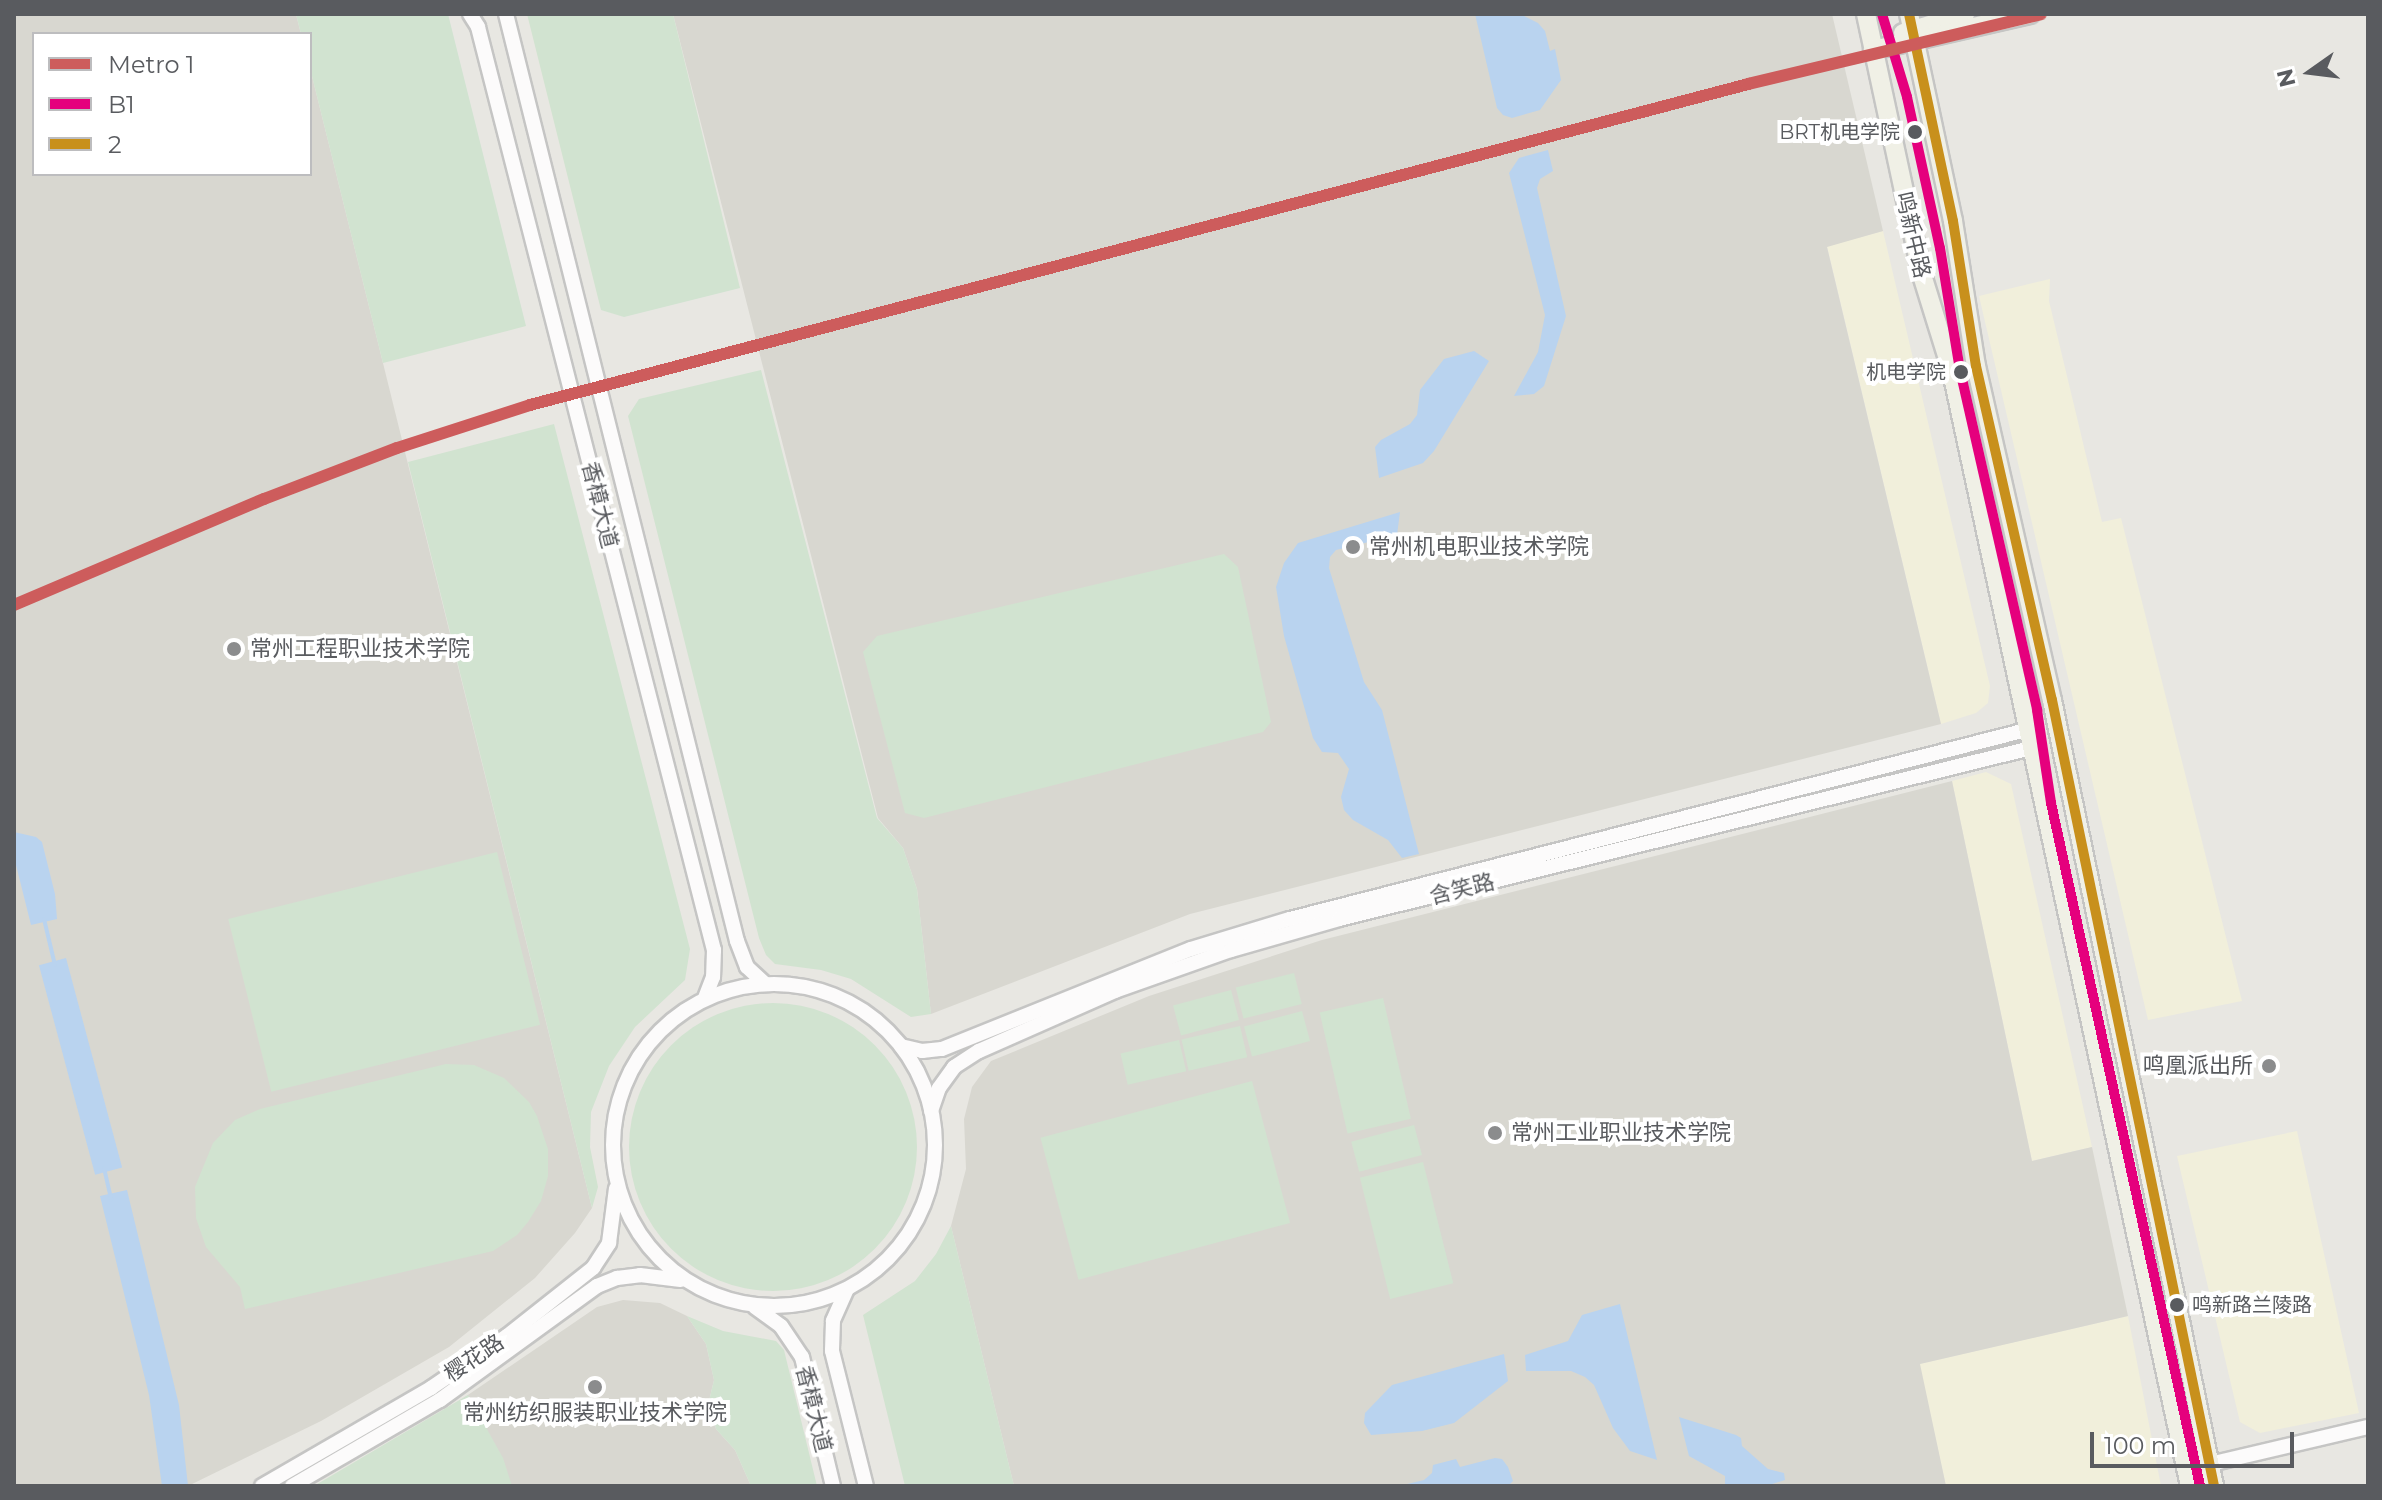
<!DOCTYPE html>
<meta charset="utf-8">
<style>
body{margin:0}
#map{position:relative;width:2382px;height:1500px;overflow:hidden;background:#e8e7e2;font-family:Montserrat,"Noto Sans SC",sans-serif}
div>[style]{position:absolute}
.commercial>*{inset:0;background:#f1efdb}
.education>*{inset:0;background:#d8d7d0}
.green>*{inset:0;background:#d1e3d0;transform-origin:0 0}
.round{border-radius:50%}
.water>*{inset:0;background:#b9d3ef;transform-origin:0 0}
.stream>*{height:4px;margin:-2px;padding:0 2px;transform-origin:2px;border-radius:2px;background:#b9d3ef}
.roads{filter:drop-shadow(2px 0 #c5c5c4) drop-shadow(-2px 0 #c5c5c4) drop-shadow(0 2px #c5c5c4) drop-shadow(0 -2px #c5c5c4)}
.minor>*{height:14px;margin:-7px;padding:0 7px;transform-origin:7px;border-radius:7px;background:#fcfbfb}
.minor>.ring{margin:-7px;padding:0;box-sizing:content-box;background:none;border:14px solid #fcfbfb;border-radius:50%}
.major>*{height:18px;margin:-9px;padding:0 9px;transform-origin:9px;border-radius:9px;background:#f0f0e6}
.bus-1>*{height:10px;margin:-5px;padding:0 5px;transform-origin:5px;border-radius:5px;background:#e5007d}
.bus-2>*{height:10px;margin:-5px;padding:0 5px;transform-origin:5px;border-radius:5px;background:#c8901c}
.metro-1>*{height:12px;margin:-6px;padding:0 6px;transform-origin:6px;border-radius:6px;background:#cd5c5c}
.dots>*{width:22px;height:22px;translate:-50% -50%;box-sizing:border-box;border:4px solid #fff;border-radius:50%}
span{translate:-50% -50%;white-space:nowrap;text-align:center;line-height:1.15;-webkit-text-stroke:8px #fff;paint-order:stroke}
.bus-label{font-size:20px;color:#595b5f}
.right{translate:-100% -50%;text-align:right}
.left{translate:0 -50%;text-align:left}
.street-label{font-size:22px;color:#595b5f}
.poi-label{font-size:22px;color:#595b5f}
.frame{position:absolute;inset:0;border:16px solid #595b5f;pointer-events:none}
.legend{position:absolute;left:32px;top:32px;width:280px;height:144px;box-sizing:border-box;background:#fff;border:2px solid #bdbdbf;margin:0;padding:10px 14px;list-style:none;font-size:24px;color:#595b5f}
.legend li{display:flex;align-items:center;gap:16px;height:40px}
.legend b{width:40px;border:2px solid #bdbdbf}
.north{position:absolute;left:2270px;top:32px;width:80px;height:80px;-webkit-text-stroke:6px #fff;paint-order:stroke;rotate:256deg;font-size:22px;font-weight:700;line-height:32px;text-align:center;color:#595b5f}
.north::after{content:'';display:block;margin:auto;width:28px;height:36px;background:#595b5f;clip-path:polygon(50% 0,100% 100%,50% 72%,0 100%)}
.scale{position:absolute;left:2090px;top:1432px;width:204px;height:36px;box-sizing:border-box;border:4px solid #595b5f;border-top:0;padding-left:10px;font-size:24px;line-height:28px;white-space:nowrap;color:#595b5f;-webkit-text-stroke:6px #fff;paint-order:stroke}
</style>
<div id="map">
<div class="commercial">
<div style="clip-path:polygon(1883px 231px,1990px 686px,1988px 703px,1976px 713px,1941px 724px,1827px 246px)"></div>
<div style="clip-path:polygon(2050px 279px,2049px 301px,2102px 522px,2121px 518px,2242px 1001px,2148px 1020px,1979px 296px)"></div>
<div style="clip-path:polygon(1986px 772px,2011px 784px,2092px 1147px,2032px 1161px,1952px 781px)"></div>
<div style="clip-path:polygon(2297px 1131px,2359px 1413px,2260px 1433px,2240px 1422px,2177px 1156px)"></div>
<div style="clip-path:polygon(2128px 1316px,2161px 1486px,1946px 1486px,1919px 1364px)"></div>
</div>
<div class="education">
<div style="clip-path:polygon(14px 14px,296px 14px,301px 34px,34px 34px,34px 174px,310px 174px,310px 68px,592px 1208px,575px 1233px,535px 1278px,449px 1347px,321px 1421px,188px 1486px,14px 1486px)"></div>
<div style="clip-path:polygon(673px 14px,1832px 14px,1883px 231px,1827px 247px,1941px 724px,1190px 914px,931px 1014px,917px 889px,903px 848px,878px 818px)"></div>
<div style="clip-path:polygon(1952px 781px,2032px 1161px,2092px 1147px,2128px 1316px,1920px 1364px,1946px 1486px,1014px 1486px,951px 1226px,966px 1169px,964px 1119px,972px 1087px,991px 1061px,1149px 996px,1322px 940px)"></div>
<div style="clip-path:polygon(623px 1300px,660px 1303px,687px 1316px,706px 1344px,714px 1380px,709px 1401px,716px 1429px,735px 1450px,751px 1486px,318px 1486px,462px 1399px,597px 1307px)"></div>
</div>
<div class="green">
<div style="clip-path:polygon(296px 14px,448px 14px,526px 326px,383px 363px,310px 68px,310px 34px,301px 34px)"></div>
<div style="clip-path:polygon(527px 14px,673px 14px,740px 288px,624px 317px,601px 310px)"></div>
<div style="clip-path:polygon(761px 370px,877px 818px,903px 848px,917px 889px,931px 1014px,911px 1017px,851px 979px,821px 970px,775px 964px,766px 955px,759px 938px,628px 416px,639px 399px)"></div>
<div style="clip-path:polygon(554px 424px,690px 949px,685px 980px,635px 1027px,609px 1066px,591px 1112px,590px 1147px,598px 1187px,592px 1208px,408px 462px)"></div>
<div style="clip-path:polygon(1224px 554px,1238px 567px,1271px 722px,1263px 732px,924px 818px,905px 813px,863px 652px,877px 636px)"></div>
<div style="left:497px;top:852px;width:178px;height:277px;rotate:76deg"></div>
<div style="left:1294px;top:973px;width:32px;height:60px;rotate:76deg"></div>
<div style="left:1231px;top:990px;width:31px;height:60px;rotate:75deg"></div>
<div style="left:1383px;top:998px;width:124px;height:65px;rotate:77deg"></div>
<div class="round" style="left:629px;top:1003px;width:288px;height:288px"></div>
<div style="left:1302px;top:1011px;width:31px;height:60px;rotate:75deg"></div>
<div style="left:1240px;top:1026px;width:32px;height:60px;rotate:77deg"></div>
<div style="left:1179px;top:1040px;width:32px;height:60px;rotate:77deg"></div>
<div style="clip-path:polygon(446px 1064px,474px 1065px,504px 1078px,529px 1102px,537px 1116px,548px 1149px,548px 1176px,541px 1201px,528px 1222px,517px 1235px,493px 1251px,245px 1309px,240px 1287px,206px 1247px,196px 1218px,195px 1187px,213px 1143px,235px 1120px,260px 1109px)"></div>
<div style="left:1252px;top:1081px;width:147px;height:219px;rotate:75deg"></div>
<div style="left:1414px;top:1125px;width:31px;height:65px;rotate:75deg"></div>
<div style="left:1423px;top:1162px;width:125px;height:65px;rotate:76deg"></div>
<div style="clip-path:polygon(951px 1226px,1014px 1486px,905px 1486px,863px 1315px,915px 1281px,936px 1254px)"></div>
<div style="clip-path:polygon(687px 1316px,723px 1331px,776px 1341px,784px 1350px,817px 1486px,751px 1486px,735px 1450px,716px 1429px,709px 1401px,714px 1380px,706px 1344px)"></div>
<div style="clip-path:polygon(468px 1395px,503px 1458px,512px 1486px,314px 1486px)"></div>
</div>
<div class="water">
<div style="clip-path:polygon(1475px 14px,1520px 14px,1538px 23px,1545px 31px,1550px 51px,1555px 49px,1561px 80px,1540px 110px,1512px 118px,1503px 115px,1497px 108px)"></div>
<div style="clip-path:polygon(1548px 150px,1553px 171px,1540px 179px,1537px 188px,1566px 316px,1544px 386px,1534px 394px,1514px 396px,1538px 352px,1545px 315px,1509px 173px,1519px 158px)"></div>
<div style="clip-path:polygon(1474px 351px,1489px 361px,1434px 451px,1423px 463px,1379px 478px,1375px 447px,1381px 440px,1410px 424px,1417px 415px,1420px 390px,1444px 359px)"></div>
<div style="clip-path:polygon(1400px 512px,1397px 535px,1336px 550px,1330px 557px,1329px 568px,1364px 682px,1382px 710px,1419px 854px,1402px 858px,1388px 840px,1353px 820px,1344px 810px,1341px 797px,1349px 769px,1338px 753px,1322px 752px,1313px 738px,1284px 636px,1276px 587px,1284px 563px,1298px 543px)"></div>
<div style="clip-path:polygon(14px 832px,36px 837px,42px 842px,55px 894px,57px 919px,31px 925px,14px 857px)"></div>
<div style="left:66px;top:958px;width:217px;height:28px;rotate:75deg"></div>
<div style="clip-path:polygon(127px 1190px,179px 1405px,188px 1486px,162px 1486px,149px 1395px,100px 1196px)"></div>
<div style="clip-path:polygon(1620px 1304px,1657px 1460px,1630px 1451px,1613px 1428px,1594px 1385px,1585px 1377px,1571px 1371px,1526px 1371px,1525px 1355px,1568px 1341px,1582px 1315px)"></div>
<div style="clip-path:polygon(1504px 1354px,1508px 1381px,1454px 1423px,1422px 1431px,1371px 1435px,1364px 1423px,1365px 1413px,1392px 1385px)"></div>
<div style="clip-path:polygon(1679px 1417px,1736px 1435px,1741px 1438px,1742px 1446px,1768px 1469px,1784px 1473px,1785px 1480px,1766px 1486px,1719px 1486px,1725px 1484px,1725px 1476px,1689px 1456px)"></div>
<div style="clip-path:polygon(1495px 1458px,1502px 1459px,1508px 1467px,1513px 1481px,1508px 1486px,1399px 1486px,1424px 1480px,1432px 1473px,1433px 1465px,1456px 1459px,1460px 1467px)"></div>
</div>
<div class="stream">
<div style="left:44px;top:919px;width:47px;rotate:76.6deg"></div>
<div style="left:104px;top:1168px;width:32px;rotate:77deg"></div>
</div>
<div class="roads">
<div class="minor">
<div style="left:470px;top:14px;width:15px;rotate:58deg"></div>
<div style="left:478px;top:27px;width:953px;rotate:75.66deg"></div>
<div style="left:714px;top:950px;width:27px;rotate:92deg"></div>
<div style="left:713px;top:977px;width:22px;rotate:111deg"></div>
<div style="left:506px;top:14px;width:955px;rotate:76.01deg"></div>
<div style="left:737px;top:941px;width:28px;rotate:69deg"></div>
<div style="left:747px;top:967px;width:23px;rotate:43deg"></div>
<div class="ring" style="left:613px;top:984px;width:308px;height:308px"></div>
<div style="left:901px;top:1046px;width:22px;rotate:13deg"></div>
<div style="left:922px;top:1051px;width:20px;rotate:-6deg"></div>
<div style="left:942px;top:1049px;width:268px;rotate:-21.9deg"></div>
<div style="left:1191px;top:949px;width:103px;rotate:-16.9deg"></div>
<div style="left:1290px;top:919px;width:764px;rotate:-14.4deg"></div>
<div style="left:931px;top:1111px;width:24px;rotate:-71deg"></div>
<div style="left:939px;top:1088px;width:26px;rotate:-54deg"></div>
<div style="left:954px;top:1067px;width:30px;rotate:-33deg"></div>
<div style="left:979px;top:1051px;width:149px;rotate:-23.8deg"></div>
<div style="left:1115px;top:991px;width:123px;rotate:-19.5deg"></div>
<div style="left:1231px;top:950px;width:112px;rotate:-16deg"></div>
<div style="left:1339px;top:919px;width:717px;rotate:-13.88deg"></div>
<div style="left:847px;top:1289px;width:35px;rotate:114deg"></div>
<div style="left:833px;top:1321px;width:30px;rotate:92deg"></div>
<div style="left:832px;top:1351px;width:139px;rotate:75.9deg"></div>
<div style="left:755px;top:1307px;width:32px;rotate:36deg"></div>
<div style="left:781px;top:1326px;width:37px;rotate:56deg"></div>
<div style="left:802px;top:1357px;width:133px;rotate:76.5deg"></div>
<div style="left:2210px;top:1464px;width:162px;rotate:-13.2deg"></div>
<div style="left:262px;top:1486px;width:195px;rotate:-30.1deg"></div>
<div style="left:431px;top:1388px;width:92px;rotate:-34.4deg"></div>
<div style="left:507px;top:1336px;width:110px;rotate:-38.3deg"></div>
<div style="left:593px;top:1268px;width:30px;rotate:-57deg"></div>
<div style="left:609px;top:1243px;width:55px;rotate:-82.7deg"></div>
<div style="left:292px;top:1486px;width:171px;rotate:-30.2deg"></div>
<div style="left:440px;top:1400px;width:194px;rotate:-36deg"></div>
<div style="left:597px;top:1286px;width:22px;rotate:-22deg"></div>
<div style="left:617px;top:1278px;width:23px;rotate:-7deg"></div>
<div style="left:640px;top:1275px;width:41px;rotate:7deg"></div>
</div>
<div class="major">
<div style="left:1866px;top:14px;width:267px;rotate:77.9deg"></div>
<div style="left:1922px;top:275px;width:102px;rotate:72.8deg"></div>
<div style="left:1952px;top:372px;width:1139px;rotate:77.94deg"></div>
<div style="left:1909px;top:14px;width:212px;rotate:78deg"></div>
<div style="left:1953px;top:221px;width:147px;rotate:81deg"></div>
<div style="left:1976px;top:366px;width:343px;rotate:77.2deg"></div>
<div style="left:2052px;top:700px;width:803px;rotate:78.35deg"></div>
<div style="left:1903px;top:33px;width:65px;rotate:-17deg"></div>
<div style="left:1873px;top:50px;width:161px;rotate:-12.9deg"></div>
</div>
</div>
<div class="bus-1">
<div style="left:1882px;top:14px;width:87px;rotate:73.2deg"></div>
<div style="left:1907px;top:97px;width:155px;rotate:77.7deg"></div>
<div style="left:1940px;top:248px;width:124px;rotate:80.7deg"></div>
<div style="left:1960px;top:370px;width:349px;rotate:77.2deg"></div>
<div style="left:2037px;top:710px;width:94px;rotate:81.4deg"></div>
<div style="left:2051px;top:803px;width:699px;rotate:77.69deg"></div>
</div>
<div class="bus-2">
<div style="left:1909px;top:14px;width:212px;rotate:78deg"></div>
<div style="left:1953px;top:221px;width:147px;rotate:81deg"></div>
<div style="left:1976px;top:366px;width:343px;rotate:77.2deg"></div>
<div style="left:2052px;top:700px;width:803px;rotate:78.35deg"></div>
</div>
<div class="metro-1">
<div style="left:14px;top:605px;width:272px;rotate:-23deg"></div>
<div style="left:264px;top:499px;width:142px;rotate:-21deg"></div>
<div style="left:397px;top:448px;width:140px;rotate:-17.9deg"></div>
<div style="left:530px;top:405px;width:1260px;rotate:-14.76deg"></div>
<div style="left:1748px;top:84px;width:301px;rotate:-13.4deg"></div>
</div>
<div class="dots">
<div style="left:1915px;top:132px;background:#595b5f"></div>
<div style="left:1961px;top:372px;background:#595b5f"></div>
<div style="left:1353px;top:547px;background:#8b8c8d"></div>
<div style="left:234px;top:649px;background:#8b8c8d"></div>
<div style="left:2269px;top:1066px;background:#8b8c8d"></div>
<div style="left:1495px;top:1133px;background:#8b8c8d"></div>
<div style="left:2177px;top:1305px;background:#595b5f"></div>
<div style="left:595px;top:1387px;background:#8b8c8d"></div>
</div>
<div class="bus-label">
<span class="right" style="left:1900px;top:132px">BRT机电学院</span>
<span class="right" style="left:1946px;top:372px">机电学院</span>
<span class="left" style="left:2192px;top:1305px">鸣新路兰陵路</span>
</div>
<div class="street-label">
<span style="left:1913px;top:235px;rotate:77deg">鸣新中路</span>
<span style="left:600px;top:505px;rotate:76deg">香樟大道</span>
<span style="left:1462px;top:889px;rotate:-14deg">含笑路</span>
<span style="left:474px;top:1358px;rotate:-34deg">樱花路</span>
<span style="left:814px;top:1409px;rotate:76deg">香樟大道</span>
</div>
<div class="poi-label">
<span class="left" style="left:1369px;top:547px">常州机电职业技术学院</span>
<span class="left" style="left:250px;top:649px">常州工程职业技术学院</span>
<span class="right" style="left:2253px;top:1066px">鸣凰派出所</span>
<span class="left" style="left:1511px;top:1133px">常州工业职业技术学院</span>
<span style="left:595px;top:1413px">常州纺织服装职业技术学院</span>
</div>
<div class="frame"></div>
<ul class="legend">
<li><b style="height:10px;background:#cd5c5c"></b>Metro 1</li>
<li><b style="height:10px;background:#e5007d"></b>B1</li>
<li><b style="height:10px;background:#c8901c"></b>2</li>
</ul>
<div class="north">N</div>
<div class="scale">100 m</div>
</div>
